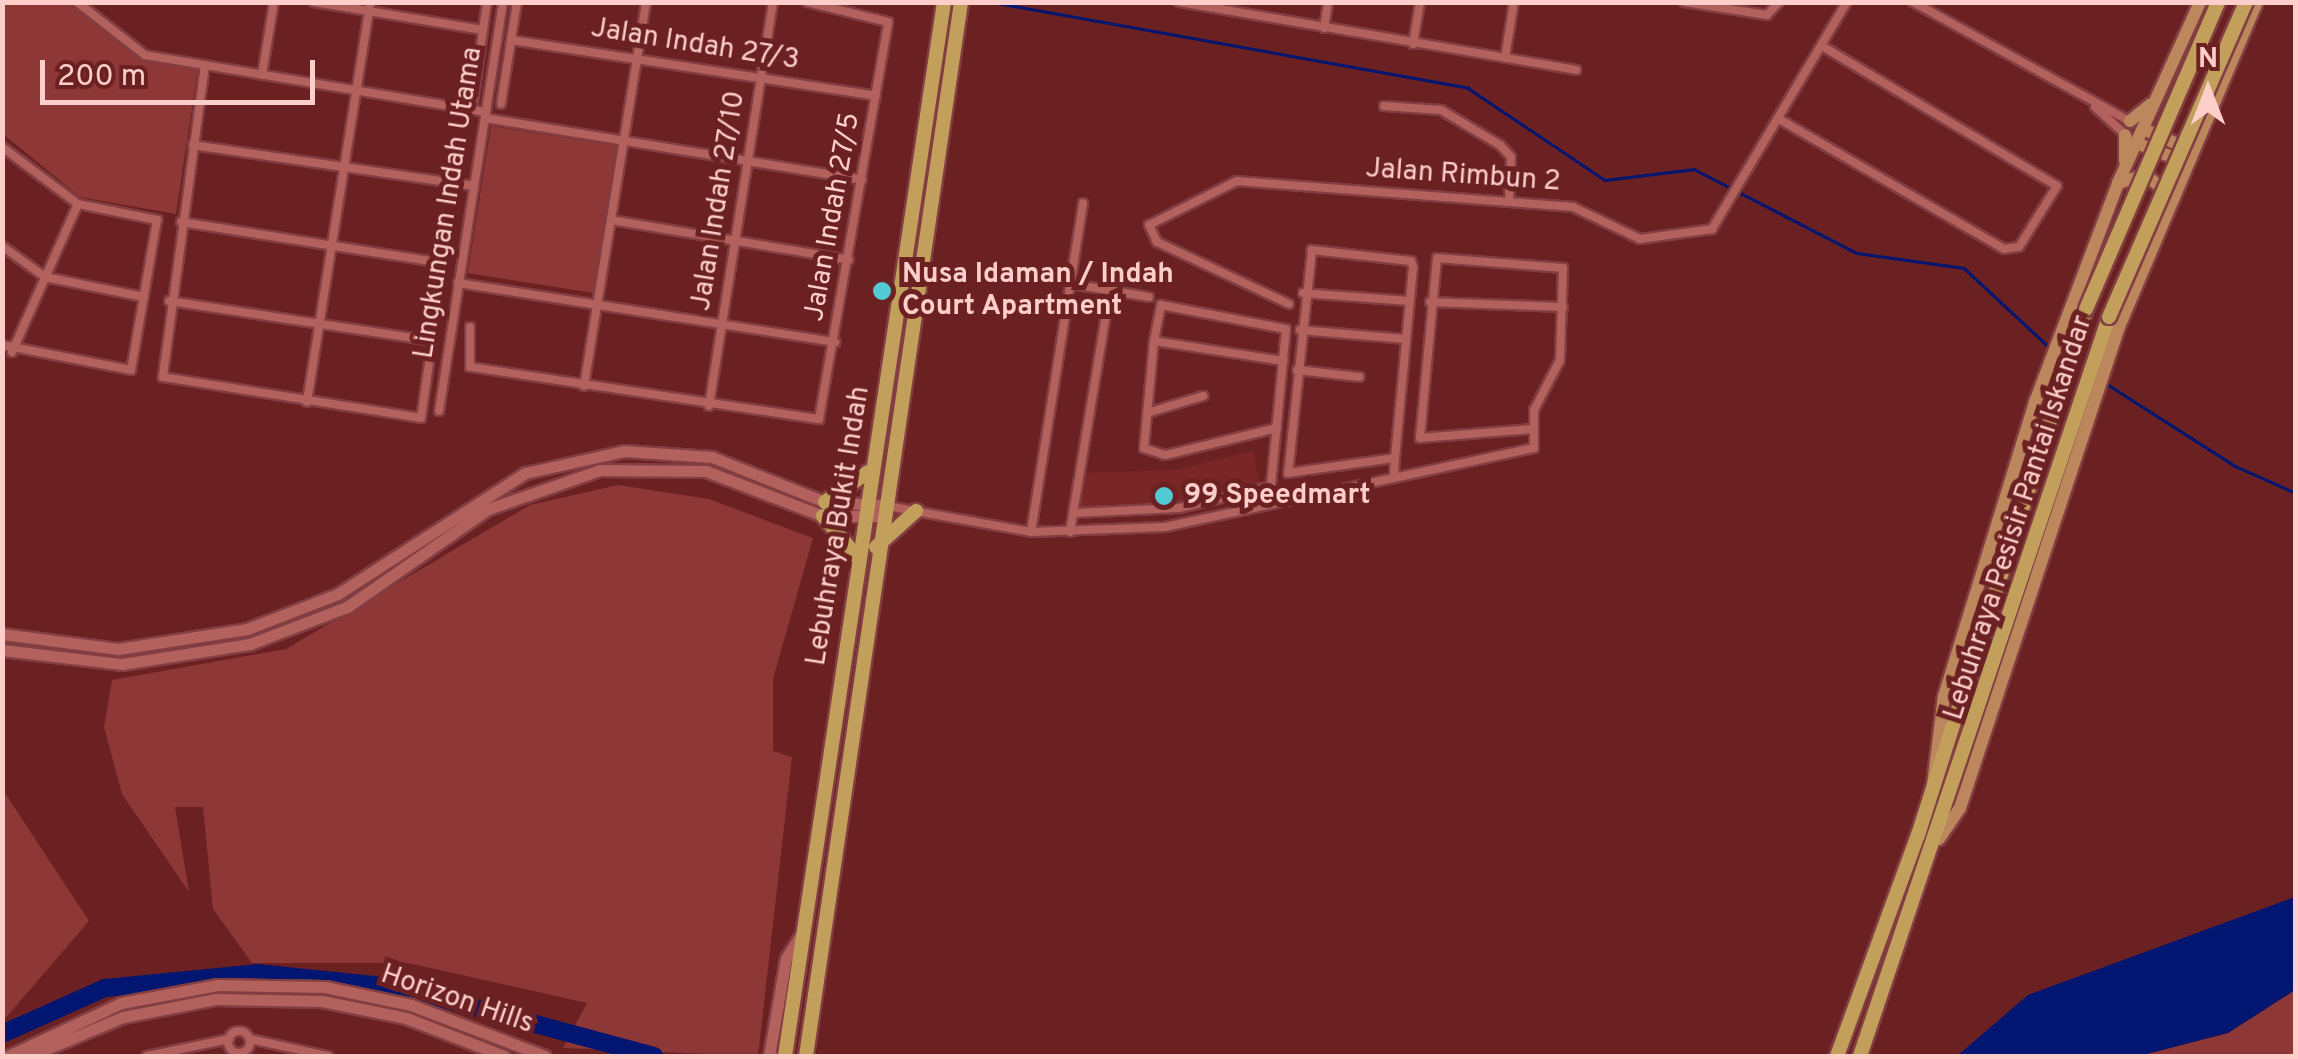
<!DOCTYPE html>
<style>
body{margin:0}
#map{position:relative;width:2298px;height:1059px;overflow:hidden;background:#6b2121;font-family:Overpass,sans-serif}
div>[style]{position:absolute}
.built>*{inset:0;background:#7a2627}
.green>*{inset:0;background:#8d3736;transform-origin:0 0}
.water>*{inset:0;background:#001671}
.stream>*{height:2.5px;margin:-1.25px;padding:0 1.25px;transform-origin:1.25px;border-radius:1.25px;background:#001671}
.river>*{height:18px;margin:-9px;padding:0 9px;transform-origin:9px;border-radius:9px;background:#001671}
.roads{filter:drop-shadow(2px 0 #823e42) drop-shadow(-2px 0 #823e42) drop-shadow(0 2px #823e42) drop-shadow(0 -2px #823e42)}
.street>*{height:8px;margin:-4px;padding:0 4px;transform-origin:4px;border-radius:4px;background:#b3615d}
.street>.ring{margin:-4px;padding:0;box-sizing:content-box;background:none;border:8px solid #b3615d;border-radius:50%}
.secondary>*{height:11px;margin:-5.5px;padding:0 5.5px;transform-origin:5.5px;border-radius:5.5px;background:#b3615d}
.primary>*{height:12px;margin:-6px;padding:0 6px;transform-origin:6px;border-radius:6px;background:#bc875c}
.highway>*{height:14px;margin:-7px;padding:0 7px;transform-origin:7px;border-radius:7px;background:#c2a05c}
.bridges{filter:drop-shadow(2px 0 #823e42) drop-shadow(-2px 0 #823e42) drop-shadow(0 2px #823e42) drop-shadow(0 -2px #823e42)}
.highway-bridge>*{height:14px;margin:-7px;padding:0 7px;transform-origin:7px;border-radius:7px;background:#c2a05c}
.dots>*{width:28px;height:28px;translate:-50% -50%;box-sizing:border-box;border:5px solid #6b2121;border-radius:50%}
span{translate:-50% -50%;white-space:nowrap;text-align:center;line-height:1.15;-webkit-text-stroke:10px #6b2121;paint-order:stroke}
.street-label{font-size:28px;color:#fdceca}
.poi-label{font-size:28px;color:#fdceca;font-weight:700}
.left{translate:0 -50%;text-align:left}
.frame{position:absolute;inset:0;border:5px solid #fdceca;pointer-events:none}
.north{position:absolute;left:2158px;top:40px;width:100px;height:100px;-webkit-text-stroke:8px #6b2121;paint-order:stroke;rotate:0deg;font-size:28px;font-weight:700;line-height:40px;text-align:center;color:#fdceca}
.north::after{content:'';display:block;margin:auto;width:35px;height:45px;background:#fdceca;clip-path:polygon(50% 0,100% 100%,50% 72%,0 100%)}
.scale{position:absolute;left:40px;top:60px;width:275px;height:45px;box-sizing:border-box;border:5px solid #fdceca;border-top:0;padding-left:12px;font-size:30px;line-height:35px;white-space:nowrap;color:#fdceca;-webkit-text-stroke:8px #6b2121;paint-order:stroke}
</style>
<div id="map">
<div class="built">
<div style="clip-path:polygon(1253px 451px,1260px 485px,1179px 505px,1077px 509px,1083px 473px,1176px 470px)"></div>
</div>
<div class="green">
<div style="clip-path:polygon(2px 3px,68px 3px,144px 60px,198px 68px,176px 214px,80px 197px,3px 134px)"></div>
<div style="left:491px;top:126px;width:127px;height:149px;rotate:9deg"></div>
<div style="clip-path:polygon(618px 485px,709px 499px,813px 538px,773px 679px,773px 751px,792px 757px,758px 1056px,563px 1048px,587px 1003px,408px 963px,252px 963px,213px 909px,203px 807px,175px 807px,189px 892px,122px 794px,104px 727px,112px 680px,286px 649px,530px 505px)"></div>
<div style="clip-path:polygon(3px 790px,89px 921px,3px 1021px)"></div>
<div style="clip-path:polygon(2295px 990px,2295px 1056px,2139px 1056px,2228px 1033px)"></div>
</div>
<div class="water">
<div style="clip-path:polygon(2295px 897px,2295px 990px,2228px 1033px,2139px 1056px,1957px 1056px,2028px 995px)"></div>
</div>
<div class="stream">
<div style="left:992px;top:2px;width:484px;rotate:10.2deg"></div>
<div style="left:1468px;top:88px;width:165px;rotate:33.9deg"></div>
<div style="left:1605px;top:180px;width:90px;rotate:-7deg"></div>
<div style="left:1694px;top:169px;width:183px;rotate:27.3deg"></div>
<div style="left:1857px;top:253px;width:108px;rotate:8deg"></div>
<div style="left:1964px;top:268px;width:117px;rotate:42.9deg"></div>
<div style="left:2107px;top:384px;width:152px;rotate:32.6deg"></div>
<div style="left:2235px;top:466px;width:67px;rotate:23.9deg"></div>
</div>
<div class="river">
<div style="left:2px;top:1034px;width:113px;rotate:-24.1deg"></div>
<div style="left:105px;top:988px;width:153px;rotate:-5.6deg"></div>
<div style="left:257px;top:973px;width:146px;rotate:5.9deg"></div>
<div style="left:402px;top:988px;width:261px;rotate:15.1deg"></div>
</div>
<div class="roads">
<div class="street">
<div style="left:77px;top:2px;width:86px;rotate:37.9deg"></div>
<div style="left:145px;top:55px;width:346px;rotate:9.5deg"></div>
<div style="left:314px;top:2px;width:171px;rotate:9.4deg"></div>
<div style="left:1179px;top:2px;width:403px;rotate:9.7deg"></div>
<div style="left:1684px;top:2px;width:84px;rotate:8.9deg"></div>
<div style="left:1767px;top:15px;width:18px;rotate:-47deg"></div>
<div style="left:1913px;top:2px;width:249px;rotate:28.8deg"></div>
<div style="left:1324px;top:28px;width:26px;rotate:-81deg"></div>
<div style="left:511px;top:40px;width:38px;rotate:-81deg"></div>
<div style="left:1413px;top:44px;width:43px;rotate:-80.5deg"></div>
<div style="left:1505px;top:58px;width:57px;rotate:-80.9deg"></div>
<div style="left:205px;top:65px;width:315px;rotate:97.7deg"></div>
<div style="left:163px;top:377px;width:261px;rotate:9deg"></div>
<div style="left:421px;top:418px;width:188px;rotate:-81.7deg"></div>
<div style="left:262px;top:75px;width:74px;rotate:-80.7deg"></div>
<div style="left:501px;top:104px;width:65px;rotate:-81.1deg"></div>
<div style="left:511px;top:40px;width:369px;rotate:8.7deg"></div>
<div style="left:1384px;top:106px;width:57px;rotate:4deg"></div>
<div style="left:1441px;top:110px;width:69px;rotate:30.7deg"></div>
<div style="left:1500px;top:145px;width:16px;rotate:47deg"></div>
<div style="left:1511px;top:157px;width:45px;rotate:92.5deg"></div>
<div style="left:2095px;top:107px;width:45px;rotate:42.3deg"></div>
<div style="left:472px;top:109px;width:108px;rotate:-82deg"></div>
<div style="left:485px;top:118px;width:382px;rotate:9.3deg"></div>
<div style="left:1779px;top:119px;width:260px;rotate:30deg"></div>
<div style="left:2004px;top:249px;width:15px;rotate:-8deg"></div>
<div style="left:2019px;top:247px;width:72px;rotate:-58.1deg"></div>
<div style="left:2057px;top:186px;width:274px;rotate:-149.2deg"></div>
<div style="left:193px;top:145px;width:284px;rotate:8.3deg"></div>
<div style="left:2px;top:147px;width:95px;rotate:36.9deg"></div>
<div style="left:78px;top:204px;width:81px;rotate:11.4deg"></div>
<div style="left:157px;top:220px;width:152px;rotate:99.8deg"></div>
<div style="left:131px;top:370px;width:131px;rotate:-169deg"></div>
<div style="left:611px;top:220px;width:241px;rotate:9.5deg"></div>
<div style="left:181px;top:222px;width:265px;rotate:8.9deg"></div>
<div style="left:2px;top:246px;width:53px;rotate:35.8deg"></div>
<div style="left:45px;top:277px;width:101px;rotate:11.4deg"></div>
<div style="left:458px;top:283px;width:382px;rotate:8.9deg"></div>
<div style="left:1072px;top:284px;width:78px;rotate:9.6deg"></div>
<div style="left:1303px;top:293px;width:106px;rotate:4.3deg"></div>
<div style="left:169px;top:301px;width:267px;rotate:8.6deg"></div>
<div style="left:1430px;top:302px;width:133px;rotate:2.2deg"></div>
<div style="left:1289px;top:304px;width:146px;rotate:-154.8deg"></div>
<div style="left:1157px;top:242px;width:19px;rotate:-115deg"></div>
<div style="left:1149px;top:225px;width:98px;rotate:-26.6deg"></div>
<div style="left:1237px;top:181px;width:337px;rotate:4.4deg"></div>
<div style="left:1573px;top:207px;width:74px;rotate:25.5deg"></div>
<div style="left:1640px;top:239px;width:73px;rotate:-7.9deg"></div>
<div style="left:1712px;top:229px;width:264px;rotate:-59.3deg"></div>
<div style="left:470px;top:327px;width:40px;rotate:90deg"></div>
<div style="left:470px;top:367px;width:353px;rotate:8.5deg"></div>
<div style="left:819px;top:419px;width:403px;rotate:-80.1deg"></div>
<div style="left:888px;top:22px;width:83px;rotate:-166.1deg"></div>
<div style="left:1300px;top:330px;width:106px;rotate:4.9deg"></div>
<div style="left:1154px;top:341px;width:37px;rotate:-79deg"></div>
<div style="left:1161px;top:305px;width:127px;rotate:10.9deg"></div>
<div style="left:1286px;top:329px;width:176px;rotate:95.5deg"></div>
<div style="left:12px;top:352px;width:162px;rotate:-66deg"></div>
<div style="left:1297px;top:370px;width:63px;rotate:6.3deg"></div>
<div style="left:584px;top:386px;width:389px;rotate:-80.8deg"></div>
<div style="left:307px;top:402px;width:405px;rotate:-81deg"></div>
<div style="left:709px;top:406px;width:409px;rotate:-81deg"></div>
<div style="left:439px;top:411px;width:414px;rotate:-81.1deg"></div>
<div style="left:1147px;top:413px;width:59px;rotate:-16.9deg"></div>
<div style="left:1277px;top:428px;width:115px;rotate:166.4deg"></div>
<div style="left:1165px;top:455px;width:22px;rotate:-162deg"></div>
<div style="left:1144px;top:448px;width:107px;rotate:-84.7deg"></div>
<div style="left:1154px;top:341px;width:131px;rotate:8.8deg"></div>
<div style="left:1394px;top:475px;width:17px;rotate:-87deg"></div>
<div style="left:1395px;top:458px;width:192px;rotate:-84.6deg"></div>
<div style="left:1413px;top:267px;width:6px;rotate:-108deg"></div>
<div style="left:1411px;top:261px;width:100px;rotate:-173.7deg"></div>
<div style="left:1312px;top:250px;width:224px;rotate:96.1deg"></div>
<div style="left:1288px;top:473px;width:108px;rotate:-8deg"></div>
<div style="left:887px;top:506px;width:146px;rotate:10.2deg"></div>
<div style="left:1031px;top:532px;width:134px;rotate:-2.1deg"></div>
<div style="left:1165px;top:527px;width:377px;rotate:-12.1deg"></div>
<div style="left:1534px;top:448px;width:38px;rotate:-90deg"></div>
<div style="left:1534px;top:410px;width:56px;rotate:-62.5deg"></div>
<div style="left:1560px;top:360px;width:92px;rotate:-88.1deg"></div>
<div style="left:1563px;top:268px;width:126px;rotate:-175.5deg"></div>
<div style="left:1437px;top:258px;width:181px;rotate:95.4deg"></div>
<div style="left:1420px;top:438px;width:112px;rotate:-4.6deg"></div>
<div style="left:1073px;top:513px;width:106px;rotate:-2.7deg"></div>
<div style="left:1179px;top:508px;width:95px;rotate:-13.4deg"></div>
<div style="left:1031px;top:532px;width:333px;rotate:-81deg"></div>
<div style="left:1070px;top:532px;width:245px;rotate:-80.6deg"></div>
<div class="ring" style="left:228px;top:1031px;width:14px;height:14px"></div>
<div style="left:250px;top:1039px;width:80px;rotate:12.3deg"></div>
<div style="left:147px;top:1056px;width:84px;rotate:-11.7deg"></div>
</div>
<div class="secondary">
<div style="left:2px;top:634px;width:117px;rotate:7.4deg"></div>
<div style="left:118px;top:649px;width:131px;rotate:-8.8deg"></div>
<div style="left:247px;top:629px;width:97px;rotate:-21deg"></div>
<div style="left:338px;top:594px;width:223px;rotate:-32.9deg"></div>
<div style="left:525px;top:473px;width:101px;rotate:-12.5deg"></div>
<div style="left:624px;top:451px;width:88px;rotate:3.9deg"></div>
<div style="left:712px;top:457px;width:122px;rotate:21.7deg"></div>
<div style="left:825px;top:502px;width:57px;rotate:3deg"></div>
<div style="left:2px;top:650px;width:121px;rotate:6.7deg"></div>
<div style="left:122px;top:664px;width:130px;rotate:-8.9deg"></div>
<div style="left:250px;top:644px;width:104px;rotate:-20.9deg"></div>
<div style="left:347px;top:607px;width:172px;rotate:-34.8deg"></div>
<div style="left:488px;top:509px;width:119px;rotate:-19.2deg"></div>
<div style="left:600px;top:470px;width:106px;rotate:0.5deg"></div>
<div style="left:706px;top:471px;width:125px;rotate:21deg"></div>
<div style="left:823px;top:516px;width:58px"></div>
<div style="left:8px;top:1056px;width:125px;rotate:-25.1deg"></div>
<div style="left:121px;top:1003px;width:98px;rotate:-10.6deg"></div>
<div style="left:217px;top:985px;width:108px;rotate:1.1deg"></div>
<div style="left:325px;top:987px;width:88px;rotate:11.8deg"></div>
<div style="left:411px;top:1005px;width:143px;rotate:20.8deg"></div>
<div style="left:30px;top:1056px;width:101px;rotate:-22.8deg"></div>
<div style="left:123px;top:1017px;width:95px;rotate:-11deg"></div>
<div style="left:216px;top:999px;width:106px;rotate:1.1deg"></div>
<div style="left:322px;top:1001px;width:86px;rotate:11.4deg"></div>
<div style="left:406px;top:1018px;width:105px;rotate:21.2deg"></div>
<div style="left:769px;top:1056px;width:99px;rotate:-80.2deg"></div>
<div style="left:786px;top:958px;width:31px;rotate:-57deg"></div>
</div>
<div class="primary">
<div style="left:2130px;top:121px;width:26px;rotate:-39deg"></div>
<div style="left:2143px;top:129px;width:52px;rotate:23.6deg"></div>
<div style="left:2136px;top:143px;width:53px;rotate:21.2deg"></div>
<div style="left:2125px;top:161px;width:26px;rotate:-90deg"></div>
<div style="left:2118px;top:183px;width:29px;rotate:-16deg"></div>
<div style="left:2146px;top:175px;width:30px;rotate:40deg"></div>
<div style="left:1933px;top:784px;width:89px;rotate:-82.9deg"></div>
<div style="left:1944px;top:696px;width:308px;rotate:-72.8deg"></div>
<div style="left:2035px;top:402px;width:234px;rotate:-69.2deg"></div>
<div style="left:2118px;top:183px;width:199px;rotate:-65.6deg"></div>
<div style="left:1939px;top:839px;width:37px;rotate:-56deg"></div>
<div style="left:1960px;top:808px;width:507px;rotate:-71.71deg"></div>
<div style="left:2119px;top:327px;width:353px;rotate:-67deg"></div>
</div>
<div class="highway">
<div style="left:825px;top:502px;width:52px;rotate:-34.9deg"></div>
<div style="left:823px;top:516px;width:53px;rotate:50.3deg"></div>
<div style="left:876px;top:547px;width:54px;rotate:-42deg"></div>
<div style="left:785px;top:1056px;width:1066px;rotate:-81.42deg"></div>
<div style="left:806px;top:1056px;width:1065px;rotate:-81.63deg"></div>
<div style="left:1837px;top:1056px;width:235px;rotate:-69.9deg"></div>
<div style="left:1918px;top:835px;width:552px;rotate:-72.29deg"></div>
<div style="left:1860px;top:1056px;width:780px;rotate:-71.38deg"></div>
</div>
</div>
<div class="bridges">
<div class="highway-bridge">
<div style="left:2086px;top:309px;width:334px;rotate:-66.7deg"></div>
<div style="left:2109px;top:317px;width:344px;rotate:-66.5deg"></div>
</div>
</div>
<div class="dots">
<div style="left:882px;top:291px;background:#52cbd7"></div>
<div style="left:1164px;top:496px;background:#52cbd7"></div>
</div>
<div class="street-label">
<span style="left:695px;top:45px;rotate:9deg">Jalan Indah 27/3</span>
<span style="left:1463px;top:176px;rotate:4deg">Jalan Rimbun 2</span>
<span style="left:719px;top:201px;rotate:-81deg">Jalan Indah 27/10</span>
<span style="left:449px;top:203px;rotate:-81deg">Lingkungan Indah Utama</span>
<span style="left:833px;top:217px;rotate:-80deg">Jalan Indah 27/5</span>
<span style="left:2019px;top:518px;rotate:-72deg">Lebuhraya Pesisir Pantai Iskandar</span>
<span style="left:839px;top:526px;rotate:-81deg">Lebuhraya Bukit Indah</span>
<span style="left:457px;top:1000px;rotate:19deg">Horizon Hills</span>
</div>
<div class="poi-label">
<span class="left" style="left:902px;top:291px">Nusa Idaman / Indah<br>Court Apartment</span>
<span class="left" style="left:1184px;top:496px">99 Speedmart</span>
</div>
<div class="frame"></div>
<div class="north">N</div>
<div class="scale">200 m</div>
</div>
